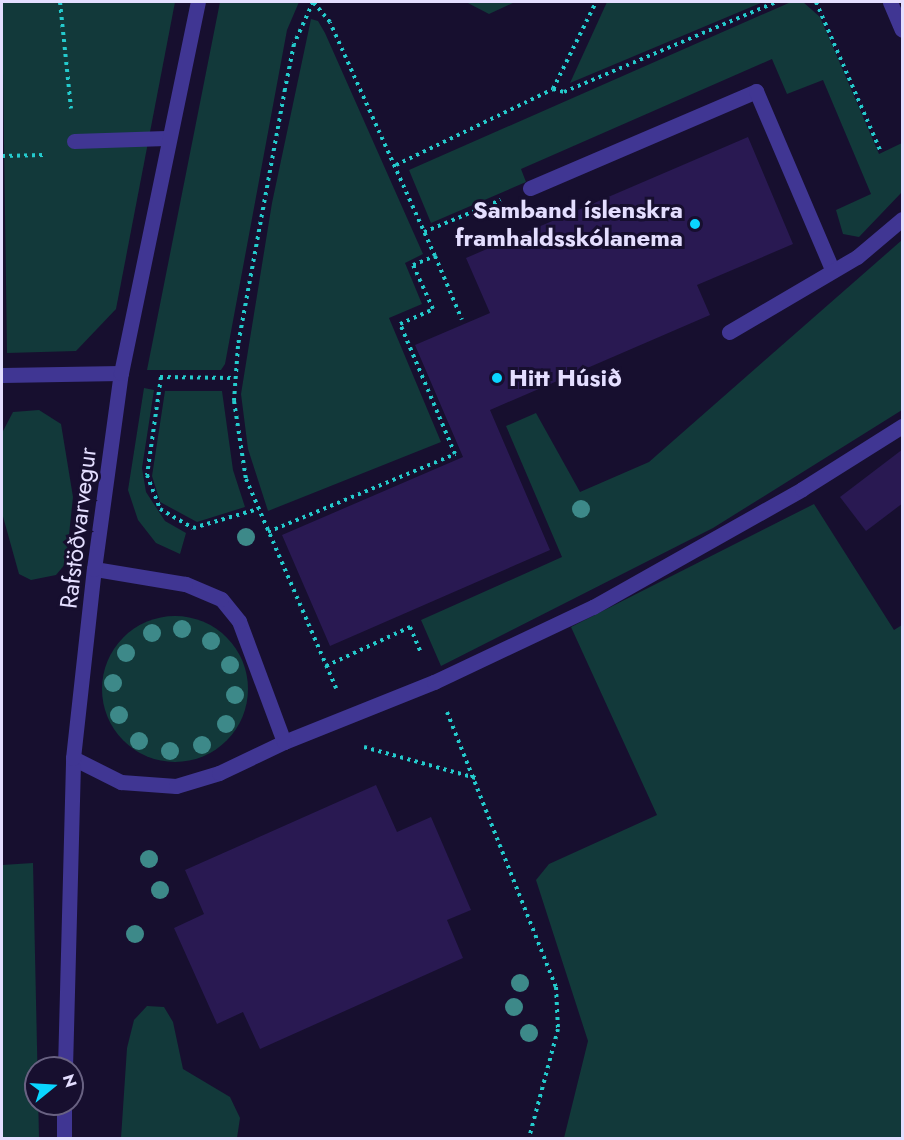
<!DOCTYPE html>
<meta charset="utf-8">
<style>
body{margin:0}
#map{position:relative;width:904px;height:1140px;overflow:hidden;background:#170f2f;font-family:Jost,sans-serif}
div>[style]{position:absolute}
.green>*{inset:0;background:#12393a}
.round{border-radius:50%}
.building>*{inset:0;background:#291952}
.path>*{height:4px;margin-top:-2px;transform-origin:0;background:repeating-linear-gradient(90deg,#24cacc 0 3px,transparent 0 7.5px)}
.minor>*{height:15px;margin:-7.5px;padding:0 7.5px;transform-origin:7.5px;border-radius:7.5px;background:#403693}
.trees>*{width:18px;height:18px;margin:-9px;border-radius:50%;background:#3d8989}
.dots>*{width:16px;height:16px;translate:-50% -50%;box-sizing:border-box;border:3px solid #170f2f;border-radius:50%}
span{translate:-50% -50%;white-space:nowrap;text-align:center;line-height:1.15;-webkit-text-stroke:6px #170f2f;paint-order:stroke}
.poi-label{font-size:24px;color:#e4deff;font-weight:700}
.right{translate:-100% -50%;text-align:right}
.left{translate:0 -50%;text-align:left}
.street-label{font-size:24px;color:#e4deff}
.frame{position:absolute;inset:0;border:3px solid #e4deff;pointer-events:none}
.north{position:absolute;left:24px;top:1056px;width:60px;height:60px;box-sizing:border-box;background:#170f2f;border:2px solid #696282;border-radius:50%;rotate:72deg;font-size:16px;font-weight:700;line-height:24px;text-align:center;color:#e4deff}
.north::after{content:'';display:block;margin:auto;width:21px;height:27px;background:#0ad5ff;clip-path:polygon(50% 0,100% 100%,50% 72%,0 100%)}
</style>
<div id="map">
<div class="green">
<div style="clip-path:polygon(2px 2px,175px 2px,116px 309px,76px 351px,7px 353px)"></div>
<div style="clip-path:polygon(220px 2px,299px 2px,287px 30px,225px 364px,221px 370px,147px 370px)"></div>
<div style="clip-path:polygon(466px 2px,515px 2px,489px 14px)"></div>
<div style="clip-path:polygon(607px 2px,763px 2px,570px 83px)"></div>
<div style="clip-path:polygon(791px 2px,803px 2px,820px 17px,879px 154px,902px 143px,902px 192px,859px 237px,843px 234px,836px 210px,871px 194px,823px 80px,787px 94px,772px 59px,521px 169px,526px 182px,431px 223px,409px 170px)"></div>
<div style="clip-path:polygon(311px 19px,318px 21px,325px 33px,423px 254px,405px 263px,422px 304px,389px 318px,441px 442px,268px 511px,248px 449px,241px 394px,272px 203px)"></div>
<div style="clip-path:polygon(902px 240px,902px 410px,713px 528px,441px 666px,421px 620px,562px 557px,506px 426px,536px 413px,580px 492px,649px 462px)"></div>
<div style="clip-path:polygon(144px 388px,154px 390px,142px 468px,146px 492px,165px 521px,186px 533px,180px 554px,156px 543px,138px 520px,128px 490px)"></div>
<div style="clip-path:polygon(165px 391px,222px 391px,233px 470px,245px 507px,197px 522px,160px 502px,152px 476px)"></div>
<div style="clip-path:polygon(39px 410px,61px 424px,73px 497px,66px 563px,56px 575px,31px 580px,19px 574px,2px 513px,2px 433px,13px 412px)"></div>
<div style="clip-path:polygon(814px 504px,894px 630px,902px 625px,902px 1138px,564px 1138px,588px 1041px,536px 880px,549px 864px,657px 815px,571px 627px)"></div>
<div class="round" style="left:102px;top:616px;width:146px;height:146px"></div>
<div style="clip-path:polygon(33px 863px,39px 1138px,2px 1138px,2px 865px)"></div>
<div style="clip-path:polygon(147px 1006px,164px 1007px,173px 1022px,183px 1069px,230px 1097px,240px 1118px,237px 1138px,121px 1138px,127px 1048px,134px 1020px)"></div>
</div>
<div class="building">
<div style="clip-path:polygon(748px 137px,793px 244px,697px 285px,710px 315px,490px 410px,550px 550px,330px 646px,282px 535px,463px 457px,415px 345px,490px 313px,466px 258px)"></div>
<div style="clip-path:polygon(903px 449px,903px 503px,866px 531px,840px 497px)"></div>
<div style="clip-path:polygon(376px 785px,397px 832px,431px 817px,471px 910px,447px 920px,463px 958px,260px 1049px,243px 1012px,217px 1024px,174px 928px,204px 914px,185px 870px)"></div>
</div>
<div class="path">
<div style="left:60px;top:2px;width:107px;rotate:84.1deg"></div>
<div style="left:313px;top:2px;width:46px;rotate:114.3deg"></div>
<div style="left:294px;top:44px;width:46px;rotate:101.3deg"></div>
<div style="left:285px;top:89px;width:261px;rotate:100.4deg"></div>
<div style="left:238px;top:346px;width:55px;rotate:94.2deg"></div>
<div style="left:234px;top:401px;width:79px;rotate:81.3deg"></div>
<div style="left:246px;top:479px;width:228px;rotate:66.7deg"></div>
<div style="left:816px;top:2px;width:161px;rotate:66.6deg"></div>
<div style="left:553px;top:89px;width:11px;rotate:15deg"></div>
<div style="left:564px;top:92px;width:230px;rotate:-23deg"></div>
<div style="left:2px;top:156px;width:42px;rotate:-1.4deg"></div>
<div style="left:396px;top:165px;width:174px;rotate:-25.8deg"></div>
<div style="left:553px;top:89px;width:97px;rotate:-63.7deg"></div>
<div style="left:424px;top:232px;width:83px;rotate:-22.6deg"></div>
<div style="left:435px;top:256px;width:69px;rotate:67.1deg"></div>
<div style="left:160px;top:377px;width:75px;rotate:0.8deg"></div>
<div style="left:161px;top:377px;width:99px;rotate:98.1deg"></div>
<div style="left:147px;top:475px;width:36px;rotate:69deg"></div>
<div style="left:160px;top:509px;width:38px;rotate:30deg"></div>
<div style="left:193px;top:528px;width:68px;rotate:-16.3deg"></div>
<div style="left:268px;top:532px;width:203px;rotate:-22.6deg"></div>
<div style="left:455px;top:454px;width:141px;rotate:-112.9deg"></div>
<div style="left:400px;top:324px;width:36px;rotate:-24deg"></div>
<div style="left:433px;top:309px;width:48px;rotate:-114.4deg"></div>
<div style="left:413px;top:265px;width:24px;rotate:-22deg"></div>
<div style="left:435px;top:256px;width:256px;rotate:-114.2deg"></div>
<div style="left:330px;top:22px;width:26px;rotate:-130deg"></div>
<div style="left:326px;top:666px;width:93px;rotate:-24.9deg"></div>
<div style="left:410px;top:627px;width:28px;rotate:67deg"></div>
<div style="left:447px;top:712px;width:296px;rotate:68.4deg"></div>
<div style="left:556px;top:987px;width:42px;rotate:87.3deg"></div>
<div style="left:558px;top:1029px;width:113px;rotate:104.9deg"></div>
<div style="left:364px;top:747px;width:116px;rotate:15.5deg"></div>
</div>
<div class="minor">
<div style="left:890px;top:2px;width:30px;rotate:67deg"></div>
<div style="left:74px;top:141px;width:92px;rotate:-1.9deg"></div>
<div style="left:530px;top:188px;width:246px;rotate:-23.2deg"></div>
<div style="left:756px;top:91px;width:194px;rotate:66.9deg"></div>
<div style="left:729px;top:332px;width:148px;rotate:-30.4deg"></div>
<div style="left:857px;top:257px;width:59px;rotate:-40.2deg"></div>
<div style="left:2px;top:375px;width:119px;rotate:-1deg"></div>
<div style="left:284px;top:742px;width:162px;rotate:-21.8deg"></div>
<div style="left:434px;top:682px;width:176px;rotate:-25.3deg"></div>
<div style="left:593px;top:607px;width:240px;rotate:-29.4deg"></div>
<div style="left:802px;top:489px;width:118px;rotate:-32.2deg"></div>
<div style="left:73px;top:758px;width:54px;rotate:26.6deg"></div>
<div style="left:121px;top:782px;width:55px;rotate:4.2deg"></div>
<div style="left:176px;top:786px;width:45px;rotate:-16.8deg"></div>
<div style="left:219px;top:773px;width:72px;rotate:-25.5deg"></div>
<div style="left:284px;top:742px;width:129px;rotate:-110.4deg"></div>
<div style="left:239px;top:621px;width:28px;rotate:-129deg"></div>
<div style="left:221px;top:599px;width:39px;rotate:-157deg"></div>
<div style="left:185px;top:584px;width:92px;rotate:-170.6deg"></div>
<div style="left:65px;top:1068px;width:310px;rotate:-88.5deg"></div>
<div style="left:73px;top:758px;width:190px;rotate:-83.7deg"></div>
<div style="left:94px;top:569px;width:198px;rotate:-82.2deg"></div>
<div style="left:121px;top:373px;width:379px;rotate:-78.3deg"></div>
<div style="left:64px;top:1138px;width:34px;rotate:-90deg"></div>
</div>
<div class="trees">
<div style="left:581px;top:509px"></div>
<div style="left:246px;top:537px"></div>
<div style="left:182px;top:629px"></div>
<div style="left:152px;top:633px"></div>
<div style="left:211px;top:641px"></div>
<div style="left:126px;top:653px"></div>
<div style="left:230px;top:665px"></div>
<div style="left:113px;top:683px"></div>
<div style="left:235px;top:695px"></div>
<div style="left:119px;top:715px"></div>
<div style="left:226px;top:724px"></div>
<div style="left:139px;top:741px"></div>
<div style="left:202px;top:745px"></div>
<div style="left:170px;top:751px"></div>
<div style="left:149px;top:859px"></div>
<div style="left:160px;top:890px"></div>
<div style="left:135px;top:934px"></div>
<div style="left:520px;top:983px"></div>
<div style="left:514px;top:1007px"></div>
<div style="left:529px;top:1033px"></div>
</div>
<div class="dots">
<div style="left:695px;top:224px;background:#0ad5ff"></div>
<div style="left:497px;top:378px;background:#0ad5ff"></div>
</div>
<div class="poi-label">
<span class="right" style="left:683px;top:224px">Samband íslenskra<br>framhaldsskólanema</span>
<span class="left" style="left:509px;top:378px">Hitt Húsið</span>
</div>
<div class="street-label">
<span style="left:78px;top:528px;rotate:-83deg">Rafstöðvarvegur</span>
</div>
<div class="frame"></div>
<div class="north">N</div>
</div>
